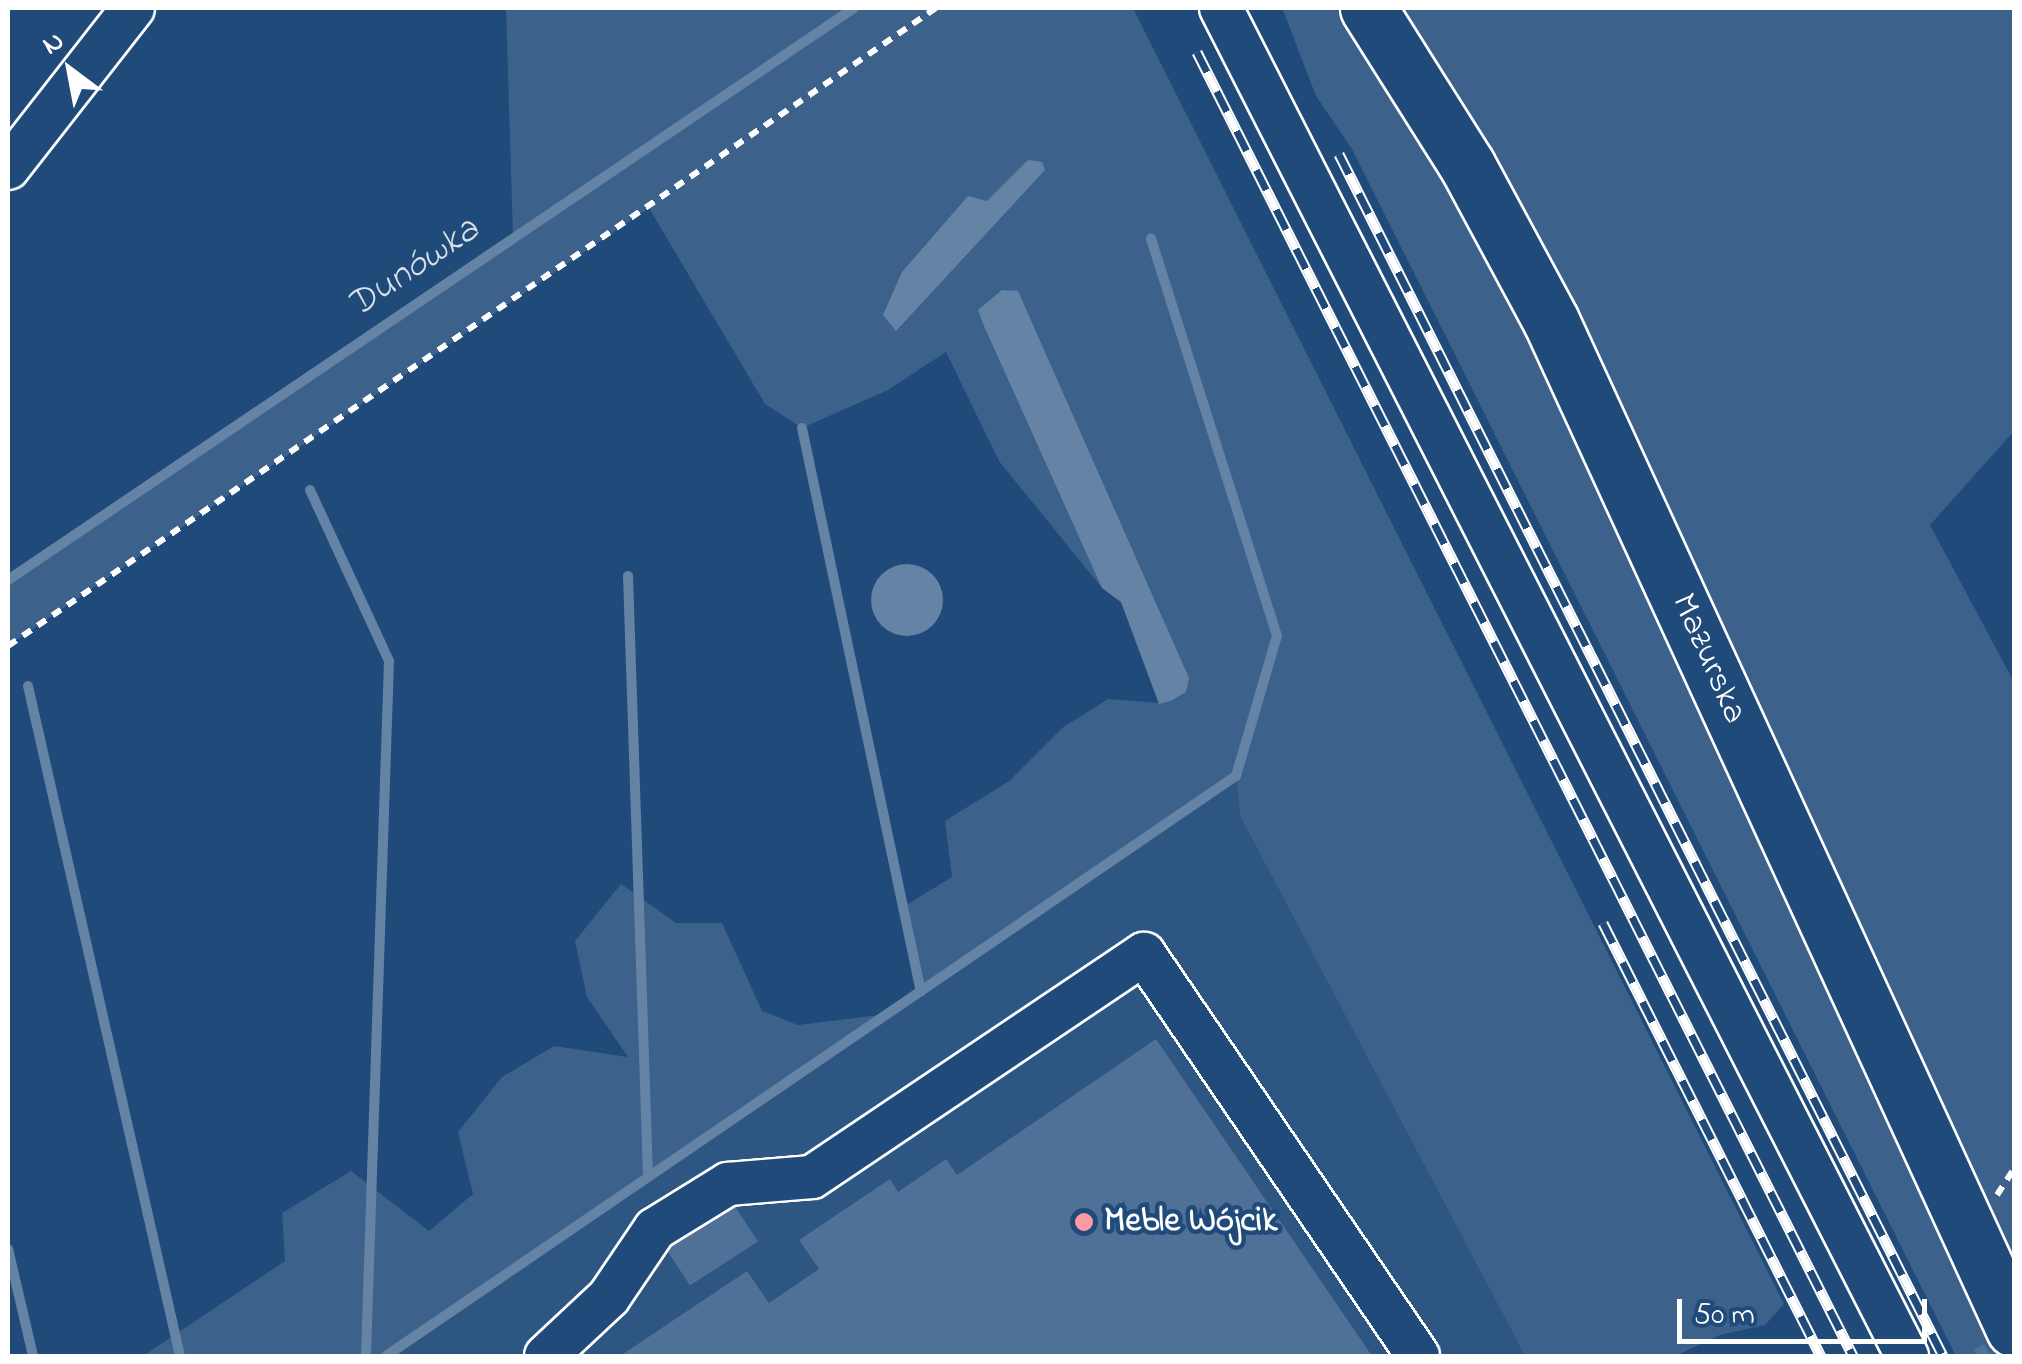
<!DOCTYPE html>
<meta charset="utf-8">
<style>
body{margin:0}
#map{position:relative;width:2022px;height:1364px;overflow:hidden;background:#1f4a7a;font-family:"Indie Flower",sans-serif}
div>[style]{position:absolute}
.built>*{inset:0;background:#2e5683}
.green>*{inset:0;background:#3c618b}
.water>*{inset:0;background:#6583a4}
.round{border-radius:50%}
.stream>*{height:10px;margin:-5px;padding:0 5px;transform-origin:5px;border-radius:5px;background:#6583a4}
.building>*{inset:0;background:#507197;transform-origin:0 0}
.path>*{height:6px;margin-top:-3px;transform-origin:0;background:repeating-linear-gradient(90deg,#fff 0 10px,transparent 0 18px)}
.roads{filter:drop-shadow(2px 0 #fff) drop-shadow(-2px 0 #fff) drop-shadow(0 2px #fff) drop-shadow(0 -2px #fff)}
.minor>*{height:42px;margin:-21px;padding:0 21px;transform-origin:21px;border-radius:21px;background:#1f4a7a}
.major>*{height:55px;margin:-27.5px;padding:0 27.5px;transform-origin:27.5px;border-radius:27.5px;background:#1f4a7a}
.rail>*{height:11px;margin-top:-5.5px;transform-origin:0;background:repeating-linear-gradient(90deg,#1f4a7a 0 22px,#fff 0 44px);box-sizing:border-box;border-block:2px solid #fff}
.dots>*{width:28px;height:28px;translate:-50% -50%;box-sizing:border-box;border:5px solid #1f4a7a;border-radius:50%}
span{translate:-50% -50%;white-space:nowrap;text-align:center;line-height:1.15;-webkit-text-stroke:9px #1f4a7a;paint-order:stroke}
.street-label{font-size:35px;color:#fff}
.poi-label{font-size:35px;color:#fff;font-weight:700}
.left{translate:0 -50%;text-align:left}
.water-label{font-size:38px;color:#d8e0e8;font-style:italic}
.frame{position:absolute;inset:0;border:10px solid #fff;pointer-events:none}
.north{position:absolute;left:20px;top:20px;width:100px;height:100px;-webkit-text-stroke:8px #1f4a7a;paint-order:stroke;rotate:328deg;font-size:28px;font-weight:700;line-height:40px;text-align:center;color:#fff}
.north::after{content:'';display:block;margin:auto;width:35px;height:45px;background:#fff;clip-path:polygon(50% 0,100% 100%,50% 72%,0 100%)}
.scale{position:absolute;left:1677px;top:1299px;width:250px;height:45px;box-sizing:border-box;border:5px solid #fff;border-top:0;padding-left:12px;font-size:30px;line-height:35px;white-space:nowrap;color:#fff;-webkit-text-stroke:8px #1f4a7a;paint-order:stroke}
</style>
<div id="map">
<div class="built">
<div style="clip-path:polygon(1236px 776px,1240px 816px,1525px 1356px,386px 1356px)"></div>
</div>
<div class="green">
<div style="clip-path:polygon(506px 8px,1133px 8px,1784px 1304px,1765px 1325px,1720px 1335px,1675px 1356px,1525px 1356px,1240px 816px,1236px 777px,921px 992px,903px 907px,952px 877px,945px 821px,1009px 781px,1062px 728px,1108px 699px,1159px 703px,1121px 602px,1102px 588px,999px 461px,946px 352px,888px 390px,802px 428px,765px 404px,649px 208px,8px 646px,8px 580px,513px 237px)"></div>
<div style="clip-path:polygon(1344px 8px,1497px 254px,2004px 1356px,1956px 1356px,1352px 149px,1316px 96px,1283px 10px)"></div>
<div style="clip-path:polygon(1385px 8px,2014px 8px,2014px 431px,1930px 525px,2014px 682px,2014px 1266px)"></div>
<div style="clip-path:polygon(621px 884px,676px 923px,722px 923px,762px 1011px,798px 1025px,888px 1014px,386px 1356px,143px 1356px,285px 1261px,282px 1213px,351px 1171px,429px 1231px,473px 1194px,458px 1132px,502px 1077px,554px 1046px,628px 1057px,587px 997px,575px 941px)"></div>
</div>
<div class="water">
<div style="clip-path:polygon(1028px 160px,1042px 162px,1045px 170px,896px 331px,883px 315px,902px 272px,968px 196px,987px 201px)"></div>
<div style="clip-path:polygon(1002px 290px,1018px 291px,1189px 678px,1186px 692px,1171px 701px,1159px 704px,1121px 602px,1102px 588px,984px 326px,978px 310px)"></div>
<div class="round" style="left:871px;top:564px;width:72px;height:72px"></div>
</div>
<div class="stream">
<div style="left:802px;top:428px;width:576px;rotate:78.09deg"></div>
<div style="left:310px;top:490px;width:188px;rotate:65.2deg"></div>
<div style="left:389px;top:661px;width:695px;rotate:91.9deg"></div>
<div style="left:628px;top:576px;width:601px;rotate:88.09deg"></div>
<div style="left:8px;top:580px;width:1021px;rotate:-34.06deg"></div>
<div style="left:28px;top:686px;width:687px;rotate:77.22deg"></div>
<div style="left:8px;top:1249px;width:110px;rotate:76.8deg"></div>
<div style="left:386px;top:1356px;width:1029px;rotate:-34.31deg"></div>
<div style="left:1236px;top:776px;width:146px;rotate:-73.7deg"></div>
<div style="left:1277px;top:636px;width:417px;rotate:-107.6deg"></div>
</div>
<div class="building">
<div style="clip-path:polygon(1156px 1039px,1372px 1356px,620px 1356px,747px 1271px,769px 1303px,819px 1269px,799px 1240px,890px 1179px,898px 1192px,946px 1159px,957px 1175px)"></div>
<div style="left:729px;top:1197px;width:53px;height:81px;rotate:57deg"></div>
<div style="clip-path:polygon(1984px 1344px,1991px 1356px,1978px 1356px,1974px 1349px)"></div>
</div>
<div class="path">
<div style="left:8px;top:646px;width:1126px;rotate:-34.51deg"></div>
<div style="left:1997px;top:1195px;width:31px;rotate:-57deg"></div>
</div>
<div class="roads">
<div class="minor">
<div style="left:1221px;top:8px;width:1513px;rotate:63.03deg"></div>
<div style="left:8px;top:168px;width:203px;rotate:-52deg"></div>
<div style="left:546px;top:1356px;width:86px;rotate:-43.1deg"></div>
<div style="left:609px;top:1297px;width:82px;rotate:-55.9deg"></div>
<div style="left:655px;top:1229px;width:86px;rotate:-31.7deg"></div>
<div style="left:728px;top:1184px;width:84px;rotate:-4.8deg"></div>
<div style="left:812px;top:1177px;width:400px;rotate:-33.9deg"></div>
<div style="left:1144px;top:954px;width:486px;rotate:55.7deg"></div>
</div>
<div class="major">
<div style="left:1368px;top:8px;width:186px;rotate:57.8deg"></div>
<div style="left:1467px;top:165px;width:177px;rotate:61.7deg"></div>
<div style="left:1551px;top:321px;width:1109px;rotate:65.33deg"></div>
</div>
</div>
<div class="rail">
<div style="left:1197px;top:52px;width:1460px;rotate:63.29deg"></div>
<div style="left:1339px;top:154px;width:1345px;rotate:63.32deg"></div>
<div style="left:1603px;top:923px;width:485px;rotate:63.3deg"></div>
</div>
<div class="dots">
<div style="left:1084px;top:1222px;background:#ff9aa2"></div>
</div>
<div class="street-label">
<span style="left:1708px;top:659px;rotate:66deg">Mazurska</span>
</div>
<div class="poi-label">
<span class="left" style="left:1104px;top:1222px">Meble Wójcik</span>
</div>
<div class="water-label">
<span style="left:414px;top:269px;rotate:-34deg">Dunówka</span>
</div>
<div class="frame"></div>
<div class="north">N</div>
<div class="scale">50 m</div>
</div>
